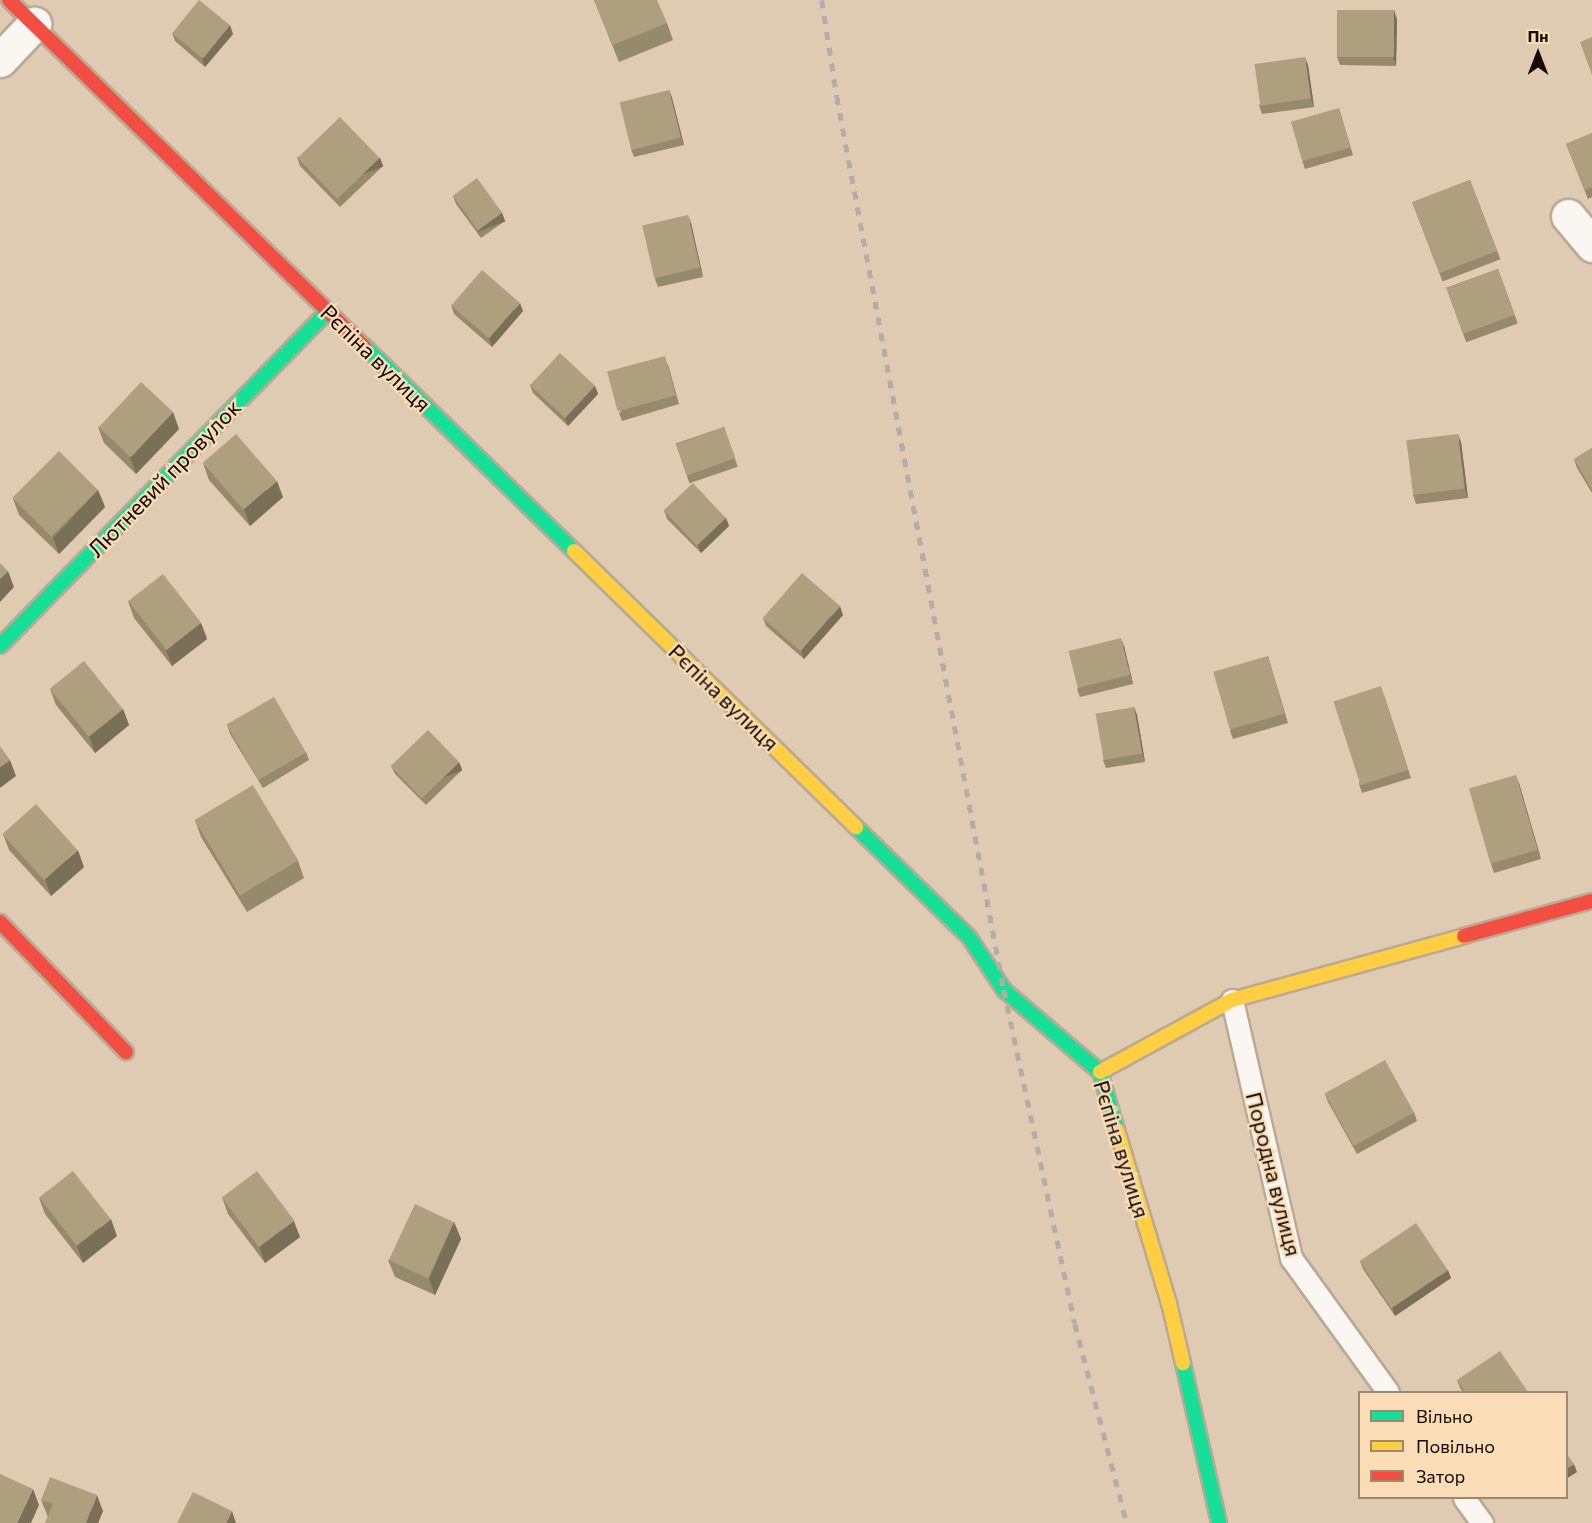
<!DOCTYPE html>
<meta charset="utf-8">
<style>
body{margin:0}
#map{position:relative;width:1592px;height:1523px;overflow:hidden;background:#dfcbb2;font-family:Commissioner,sans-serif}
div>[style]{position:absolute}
.roads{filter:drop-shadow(2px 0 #b9a995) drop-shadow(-2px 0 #b9a995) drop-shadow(0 2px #b9a995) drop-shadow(0 -2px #b9a995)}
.lane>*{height:21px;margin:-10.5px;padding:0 10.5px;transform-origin:10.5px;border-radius:10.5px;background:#faf7f3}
.street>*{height:33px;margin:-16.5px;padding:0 16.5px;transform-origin:16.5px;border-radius:16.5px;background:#faf7f3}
.fast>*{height:14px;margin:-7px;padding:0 7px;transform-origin:7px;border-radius:7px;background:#16e098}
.slow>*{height:14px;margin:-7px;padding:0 7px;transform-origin:7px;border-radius:7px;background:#ffcf43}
.jam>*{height:14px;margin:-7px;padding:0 7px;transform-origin:7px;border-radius:7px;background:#f24e42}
.rail>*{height:4.5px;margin-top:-2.25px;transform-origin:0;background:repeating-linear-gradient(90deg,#b2ada8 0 8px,transparent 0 16px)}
.wall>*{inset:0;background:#968a6c;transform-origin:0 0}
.shaded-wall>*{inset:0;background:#7a7058;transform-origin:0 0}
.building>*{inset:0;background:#aea07e;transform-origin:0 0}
span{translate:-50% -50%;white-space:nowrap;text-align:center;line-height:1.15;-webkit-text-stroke:4.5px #fadcb7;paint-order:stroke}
.street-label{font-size:22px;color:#150900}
.legend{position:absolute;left:1358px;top:1391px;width:210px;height:108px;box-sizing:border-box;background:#fadcb7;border:2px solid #9e886e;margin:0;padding:8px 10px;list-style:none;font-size:18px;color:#150900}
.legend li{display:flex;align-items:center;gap:12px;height:30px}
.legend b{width:30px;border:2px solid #9e886e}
.north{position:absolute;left:1508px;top:24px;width:60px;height:60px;-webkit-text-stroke:4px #fadcb7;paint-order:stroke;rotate:0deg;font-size:16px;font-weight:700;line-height:24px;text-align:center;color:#150900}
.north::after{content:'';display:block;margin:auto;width:21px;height:27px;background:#150900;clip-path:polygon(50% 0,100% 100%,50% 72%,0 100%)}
</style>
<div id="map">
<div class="roads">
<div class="lane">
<div style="left:1232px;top:1000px;width:265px;rotate:77.1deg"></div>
<div style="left:1291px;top:1258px;width:165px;rotate:54.1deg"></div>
<div style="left:1464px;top:1498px;width:31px;rotate:54deg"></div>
</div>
<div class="street">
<div style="left:0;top:60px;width:50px;rotate:-46.6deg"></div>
<div style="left:1568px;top:216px;width:38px;rotate:50deg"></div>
</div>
<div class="fast">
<div style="left:364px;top:346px;width:293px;rotate:44.3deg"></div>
<div style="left:0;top:646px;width:469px;rotate:-45.6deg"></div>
<div style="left:856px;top:827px;width:158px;rotate:44.2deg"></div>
<div style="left:969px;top:937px;width:64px;rotate:56.6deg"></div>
<div style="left:1004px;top:990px;width:126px;rotate:40.5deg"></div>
<div style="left:1100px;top:1072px;width:60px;rotate:73.7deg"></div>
<div style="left:1183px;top:1363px;width:164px;rotate:77.3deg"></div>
</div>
<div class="slow">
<div style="left:574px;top:551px;width:395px;rotate:44.4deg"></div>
<div style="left:1100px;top:1072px;width:150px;rotate:-28.6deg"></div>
<div style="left:1232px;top:1000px;width:241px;rotate:-15.4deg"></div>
<div style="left:1117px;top:1130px;width:181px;rotate:73.3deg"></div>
<div style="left:1169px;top:1303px;width:62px;rotate:76.9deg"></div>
</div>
<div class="jam">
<div style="left:9px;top:0;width:496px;rotate:44.3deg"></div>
<div style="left:0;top:922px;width:181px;rotate:45.9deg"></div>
<div style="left:1464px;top:936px;width:133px;rotate:-15.3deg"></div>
</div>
</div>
<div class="rail">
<div style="left:822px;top:0;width:98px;rotate:81.2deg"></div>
<div style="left:837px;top:97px;width:908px;rotate:79.41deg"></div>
<div style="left:1004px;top:990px;width:341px;rotate:78deg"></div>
<div style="left:1075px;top:1324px;width:206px;rotate:75.4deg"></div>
</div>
<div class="wall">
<div style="clip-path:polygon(594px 0,667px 23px,673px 40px,619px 62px)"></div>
<div style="clip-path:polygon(1397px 19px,1396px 66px,1340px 65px,1337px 57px)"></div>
<div style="clip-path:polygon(172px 33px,233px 34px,205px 67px,175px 41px)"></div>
<div style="clip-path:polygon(1308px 65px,1314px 107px,1262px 114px,1259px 105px)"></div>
<div style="clip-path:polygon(669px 90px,672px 98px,684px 145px,634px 157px,631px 149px)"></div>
<div style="clip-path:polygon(1339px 108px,1353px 155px,1305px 169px,1302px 160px)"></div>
<div style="clip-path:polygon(1592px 133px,1592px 197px,1588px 199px,1566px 144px)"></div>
<div style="clip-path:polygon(297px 157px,380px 158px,383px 166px,340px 207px,300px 166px)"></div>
<div style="left:1470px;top:180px;width:85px;height:62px;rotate:69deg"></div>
<div style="clip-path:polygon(453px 196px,502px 213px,505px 221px,481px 238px,456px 204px)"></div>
<div style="clip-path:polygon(691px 223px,703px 277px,658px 287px,655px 279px)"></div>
<div style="left:1498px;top:269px;width:58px;height:55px;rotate:70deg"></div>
<div style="clip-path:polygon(451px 305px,523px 311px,492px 347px,454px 314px)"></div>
<div style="clip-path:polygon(668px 364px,679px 404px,622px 421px,619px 413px)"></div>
<div style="clip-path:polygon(530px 385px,595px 386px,598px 394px,568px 426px,533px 393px)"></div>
<div style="clip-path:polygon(98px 427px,179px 429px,136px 474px,104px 443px)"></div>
<div style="left:724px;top:427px;width:42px;height:51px;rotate:71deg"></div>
<div style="clip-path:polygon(1461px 442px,1468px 498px,1416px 504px,1413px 495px)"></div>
<div style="clip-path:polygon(1592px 448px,1592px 493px,1577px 468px,1574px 459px)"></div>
<div style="clip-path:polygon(203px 463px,283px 497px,250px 526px,209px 480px)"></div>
<div style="clip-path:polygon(98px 490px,105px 507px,59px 554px,19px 515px,13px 499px)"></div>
<div style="clip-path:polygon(664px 510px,726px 518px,729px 526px,701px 553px,667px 519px)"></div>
<div style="clip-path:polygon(128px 601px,201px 623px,207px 639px,172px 666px,134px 618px)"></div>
<div style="clip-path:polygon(843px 615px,804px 659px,766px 626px,763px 618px)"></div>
<div style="clip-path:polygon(1124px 646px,1133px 684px,1080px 697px,1077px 689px)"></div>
<div style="clip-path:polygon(1268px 656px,1288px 723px,1233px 739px,1230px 731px)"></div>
<div style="clip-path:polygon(50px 689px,123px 709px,129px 725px,95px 753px,56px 705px)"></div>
<div style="clip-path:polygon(1384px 695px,1411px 778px,1362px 793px,1359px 784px)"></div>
<div style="clip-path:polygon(1134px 707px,1137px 715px,1145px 762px,1106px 768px,1103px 760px)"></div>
<div style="clip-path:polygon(227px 725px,306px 752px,309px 760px,263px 788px,230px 734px)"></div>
<div style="clip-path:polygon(459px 762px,462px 770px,426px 805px,395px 774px,391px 766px)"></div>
<div style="clip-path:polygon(1519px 783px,1541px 859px,1494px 873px,1491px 864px)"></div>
<div style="clip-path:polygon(195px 820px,298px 861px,304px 878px,247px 912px,201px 837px)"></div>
<div style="clip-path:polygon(3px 834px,84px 867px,51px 896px,9px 850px)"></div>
<div style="clip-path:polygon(1325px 1094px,1414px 1112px,1417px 1121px,1357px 1154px,1328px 1102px)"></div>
<div style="clip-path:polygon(222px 1197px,300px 1237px,265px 1263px,228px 1214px)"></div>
<div style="clip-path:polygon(39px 1198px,117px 1236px,83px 1263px,45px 1214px)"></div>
<div style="clip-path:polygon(454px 1222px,461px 1239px,435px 1295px,395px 1277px,388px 1260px)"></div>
<div style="clip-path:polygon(1360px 1261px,1451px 1278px,1395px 1316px,1363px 1269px)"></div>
<div style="clip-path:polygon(1457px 1380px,1528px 1392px,1463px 1392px,1460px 1388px)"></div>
<div style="clip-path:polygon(41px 1500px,103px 1511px,98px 1523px,45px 1523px,48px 1517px)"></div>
</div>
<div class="shaded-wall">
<div style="clip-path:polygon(1394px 10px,1397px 19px,1396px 66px,1393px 57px)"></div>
<div style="clip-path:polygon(230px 25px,233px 34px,205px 67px,202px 58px)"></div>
<div style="clip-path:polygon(1305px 57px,1308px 65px,1314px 107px,1311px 99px)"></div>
<div style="clip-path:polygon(669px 90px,672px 98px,684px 145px,681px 137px)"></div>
<div style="left:380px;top:158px;width:9px;height:59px;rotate:69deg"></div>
<div style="left:502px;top:213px;width:9px;height:29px;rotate:69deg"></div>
<div style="clip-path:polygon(688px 215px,691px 223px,703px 277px,700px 268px)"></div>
<div style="clip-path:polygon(520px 303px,523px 311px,492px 347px,489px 338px)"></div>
<div style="clip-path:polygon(595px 386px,598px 394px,568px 426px,565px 418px)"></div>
<div style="clip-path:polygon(173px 412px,179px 429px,136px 474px,130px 457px)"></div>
<div style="clip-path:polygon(1458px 434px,1461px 442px,1468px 498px,1465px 489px)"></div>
<div style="clip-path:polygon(277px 481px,283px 497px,250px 526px,244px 509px)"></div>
<div style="clip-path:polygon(98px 490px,105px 507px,59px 554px,53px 538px)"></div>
<div style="clip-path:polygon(726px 518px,729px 526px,701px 553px,698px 545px)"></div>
<div style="clip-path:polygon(8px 571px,14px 587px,0 602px,0 579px)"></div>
<div style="clip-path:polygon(840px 606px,843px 615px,804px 659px,801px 651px)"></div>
<div style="clip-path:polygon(201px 623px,207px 639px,172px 666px,166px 650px)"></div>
<div style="clip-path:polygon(1121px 638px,1124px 646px,1133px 684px,1130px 675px)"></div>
<div style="clip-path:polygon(1134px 707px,1137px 715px,1145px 762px,1142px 753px)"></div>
<div style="clip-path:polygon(123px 709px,129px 725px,95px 753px,89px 736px)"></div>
<div style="clip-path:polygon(10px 760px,16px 776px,0 788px,0 767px)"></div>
<div style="left:459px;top:762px;width:9px;height:50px;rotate:69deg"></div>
<div style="clip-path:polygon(1516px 775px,1519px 783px,1541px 859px,1538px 850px)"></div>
<div style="clip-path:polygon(78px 850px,84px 867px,51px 896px,45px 879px)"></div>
<div style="clip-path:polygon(111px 1219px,117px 1236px,83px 1263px,77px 1246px)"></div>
<div style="clip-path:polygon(294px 1221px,300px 1237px,265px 1263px,259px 1246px)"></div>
<div style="clip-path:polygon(454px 1222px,461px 1239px,435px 1295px,429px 1279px)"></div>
<div style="clip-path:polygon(1448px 1270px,1451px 1278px,1395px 1316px,1392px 1307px)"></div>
<div style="clip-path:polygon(1574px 1464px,1577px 1472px,1566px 1479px,1566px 1469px)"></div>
<div style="clip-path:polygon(33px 1489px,39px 1505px,31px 1523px,17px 1523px)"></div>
<div style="clip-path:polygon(97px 1495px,103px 1511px,98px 1523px,86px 1523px)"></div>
<div style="clip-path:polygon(232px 1511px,236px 1523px,226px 1523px)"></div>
</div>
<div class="building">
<div style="left:199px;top:0;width:40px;height:43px;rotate:39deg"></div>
<div style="clip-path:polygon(594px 0,657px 0,667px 23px,613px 45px)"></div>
<div style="left:1337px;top:10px;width:57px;height:47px"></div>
<div style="clip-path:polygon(1592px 37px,1592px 75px,1580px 42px)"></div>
<div style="left:1305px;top:57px;width:42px;height:51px;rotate:82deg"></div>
<div style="left:669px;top:90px;width:49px;height:51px;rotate:76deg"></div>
<div style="left:1339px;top:108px;width:41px;height:50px;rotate:74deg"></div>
<div style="left:340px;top:117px;width:57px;height:59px;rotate:46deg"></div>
<div style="clip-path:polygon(1592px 133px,1592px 187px,1585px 190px,1566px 144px)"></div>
<div style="left:477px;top:178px;width:43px;height:30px;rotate:54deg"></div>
<div style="left:1470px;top:180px;width:76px;height:62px;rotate:69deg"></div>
<div style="left:688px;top:215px;width:54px;height:47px;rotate:77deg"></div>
<div style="left:1498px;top:269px;width:49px;height:55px;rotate:70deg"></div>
<div style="left:482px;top:270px;width:50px;height:47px;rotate:41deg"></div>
<div style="left:560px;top:353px;width:48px;height:44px;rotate:43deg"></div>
<div style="left:665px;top:356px;width:41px;height:60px;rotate:75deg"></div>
<div style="left:141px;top:382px;width:44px;height:62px;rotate:43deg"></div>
<div style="left:724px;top:427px;width:33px;height:51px;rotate:70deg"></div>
<div style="left:236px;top:434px;width:62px;height:44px;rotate:49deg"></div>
<div style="left:1458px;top:434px;width:55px;height:52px;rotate:83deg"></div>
<div style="clip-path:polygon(1592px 448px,1592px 490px,1574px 459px)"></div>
<div style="left:59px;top:451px;width:55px;height:66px;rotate:45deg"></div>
<div style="left:693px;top:483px;width:48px;height:40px;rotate:47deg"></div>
<div style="clip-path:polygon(0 563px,8px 571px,0 579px)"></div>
<div style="left:802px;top:573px;width:50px;height:60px;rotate:41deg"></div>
<div style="left:163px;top:574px;width:62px;height:44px;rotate:52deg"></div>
<div style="left:1121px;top:638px;width:38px;height:54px;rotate:76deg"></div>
<div style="left:1268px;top:656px;width:60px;height:57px;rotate:74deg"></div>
<div style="left:84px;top:661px;width:62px;height:44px;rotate:51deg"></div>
<div style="left:1381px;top:686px;width:88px;height:50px;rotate:72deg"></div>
<div style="left:274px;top:697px;width:64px;height:55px;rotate:60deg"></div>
<div style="left:1134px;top:707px;width:47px;height:39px;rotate:80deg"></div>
<div style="left:428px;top:730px;width:45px;height:52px;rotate:46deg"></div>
<div style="clip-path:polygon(0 746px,10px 760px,0 767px)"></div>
<div style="left:1516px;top:775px;width:78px;height:49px;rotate:74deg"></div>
<div style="left:253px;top:785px;width:88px;height:68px;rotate:59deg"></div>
<div style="left:36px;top:804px;width:62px;height:45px;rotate:48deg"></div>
<div style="left:1385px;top:1060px;width:60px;height:69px;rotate:61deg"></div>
<div style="left:73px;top:1171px;width:61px;height:43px;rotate:52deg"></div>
<div style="left:257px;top:1171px;width:62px;height:44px;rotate:53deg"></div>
<div style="left:415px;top:1204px;width:43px;height:62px;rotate:25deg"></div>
<div style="left:1416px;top:1223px;width:57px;height:68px;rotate:56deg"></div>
<div style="clip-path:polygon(1500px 1351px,1528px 1392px,1465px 1392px,1457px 1380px)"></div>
<div style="clip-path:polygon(1566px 1453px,1574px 1464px,1566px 1469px)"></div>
<div style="clip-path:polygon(0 1474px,33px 1489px,17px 1523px,0 1523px)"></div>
<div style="clip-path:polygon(50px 1477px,97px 1495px,86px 1523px,45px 1523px,53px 1504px,41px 1500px)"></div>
<div style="clip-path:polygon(193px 1492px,232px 1511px,226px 1523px,177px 1523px)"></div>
</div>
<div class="street-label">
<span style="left:376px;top:358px;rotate:44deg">Рєпіна вулиця</span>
<span style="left:164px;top:478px;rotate:-46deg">Лютневий провулок</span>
<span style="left:724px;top:697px;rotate:44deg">Рєпіна вулиця</span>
<span style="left:1122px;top:1149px;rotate:73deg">Рєпіна вулиця</span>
<span style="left:1274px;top:1174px;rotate:76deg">Породна вулиця</span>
</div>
<ul class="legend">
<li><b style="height:8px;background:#16e098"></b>Вільно</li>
<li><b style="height:8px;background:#ffcf43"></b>Повільно</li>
<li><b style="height:8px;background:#f24e42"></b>Затор</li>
</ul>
<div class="north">Пн</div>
</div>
